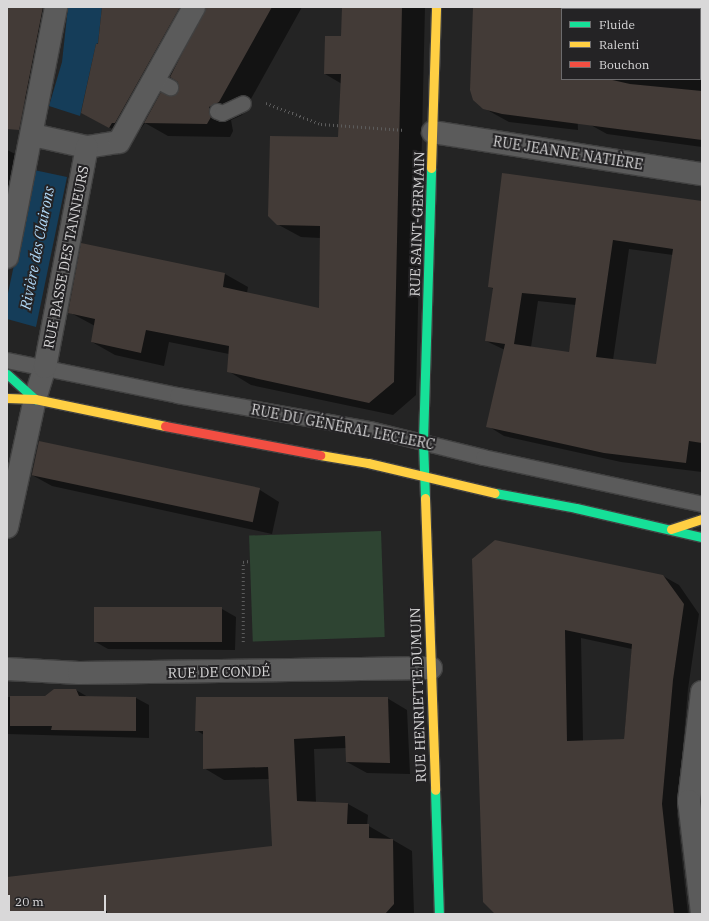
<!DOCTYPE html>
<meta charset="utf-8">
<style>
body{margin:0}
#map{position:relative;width:709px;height:921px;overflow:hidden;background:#242424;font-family:"IBM Plex Serif",serif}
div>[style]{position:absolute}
.green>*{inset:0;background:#2e4432;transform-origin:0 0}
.water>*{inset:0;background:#153d59}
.shadow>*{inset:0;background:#0007}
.building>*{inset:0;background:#433b37;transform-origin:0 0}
.path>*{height:2.5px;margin-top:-1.25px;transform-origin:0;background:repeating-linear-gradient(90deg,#5c5c5c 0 1px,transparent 0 4px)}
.roads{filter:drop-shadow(1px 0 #414141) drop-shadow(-1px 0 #414141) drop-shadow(0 1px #414141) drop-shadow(0 -1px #414141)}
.lane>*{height:15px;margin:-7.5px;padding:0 7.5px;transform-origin:7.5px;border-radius:7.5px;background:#5b5b5b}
.street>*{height:22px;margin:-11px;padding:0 11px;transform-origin:11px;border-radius:11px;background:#5b5b5b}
.fast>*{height:9px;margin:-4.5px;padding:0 4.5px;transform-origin:4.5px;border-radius:4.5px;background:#16e098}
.slow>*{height:9px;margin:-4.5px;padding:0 4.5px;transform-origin:4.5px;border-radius:4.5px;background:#ffcf43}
.jam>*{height:9px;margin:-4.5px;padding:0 4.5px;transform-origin:4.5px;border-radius:4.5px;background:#f24e42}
span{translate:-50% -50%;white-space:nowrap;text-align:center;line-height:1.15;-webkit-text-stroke:4px #242325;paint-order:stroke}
.street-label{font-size:14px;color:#d9d8d9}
.water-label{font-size:15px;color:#b1d9f8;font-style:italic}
.frame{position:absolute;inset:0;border:8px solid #d9d8d9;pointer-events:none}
.legend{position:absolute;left:561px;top:8px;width:140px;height:72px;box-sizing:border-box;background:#242325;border:1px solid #6c6b6d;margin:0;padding:5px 7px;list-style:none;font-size:12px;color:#d9d8d9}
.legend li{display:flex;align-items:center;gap:8px;height:20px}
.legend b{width:20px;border:1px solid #6c6b6d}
.scale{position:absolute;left:8px;top:895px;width:98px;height:18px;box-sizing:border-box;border:2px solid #d9d8d9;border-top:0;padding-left:5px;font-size:12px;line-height:14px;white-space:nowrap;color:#d9d8d9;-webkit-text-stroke:3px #242325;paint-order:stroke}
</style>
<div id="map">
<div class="green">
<div style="left:381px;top:531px;width:106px;height:132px;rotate:88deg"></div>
</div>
<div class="water">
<div style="clip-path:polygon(68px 7px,102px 7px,98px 43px,96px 44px,80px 116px,49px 106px,62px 62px)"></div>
<div style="clip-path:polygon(34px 170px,67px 177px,36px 327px,7px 319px,7px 298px)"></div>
</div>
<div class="shadow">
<div style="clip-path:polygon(7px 7px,62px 7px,43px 103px,7px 98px)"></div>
<div style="clip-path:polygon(evenodd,103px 7px,302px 7px,242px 115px,231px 120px,233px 131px,230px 137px,168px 136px,145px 123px,133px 140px,82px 113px,99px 45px,103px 7px,171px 77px,179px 82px,179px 91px,171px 97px,162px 94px,171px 77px)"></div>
<div style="clip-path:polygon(343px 7px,425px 7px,416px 395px,393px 415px,251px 385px,228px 371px,229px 354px,169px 342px,164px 366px,115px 355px,92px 342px,95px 326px,69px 312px,82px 244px,225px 274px,248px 287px,247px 293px,320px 309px,320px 238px,301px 237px,277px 224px,339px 138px,342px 84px,325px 74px,342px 37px)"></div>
<div style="clip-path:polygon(473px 7px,575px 7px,562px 9px,562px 79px,576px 79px,578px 130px,509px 122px,480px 106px)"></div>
<div style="clip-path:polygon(601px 7px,702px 7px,702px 147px,607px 134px,589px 124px,594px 79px,700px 79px,700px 9px,601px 9px)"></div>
<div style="clip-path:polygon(7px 150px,34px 163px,26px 201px,7px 197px)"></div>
<div style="clip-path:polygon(evenodd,702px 202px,702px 472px,621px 462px,504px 436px,488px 426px,505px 350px,486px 341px,494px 289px,489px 287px,702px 202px,629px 249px,673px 255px,657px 366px,613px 360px,629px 249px,702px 202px,538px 301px,576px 305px,569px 353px,531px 347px,538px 301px)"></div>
<div style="clip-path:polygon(39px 443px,260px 490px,279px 502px,272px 534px,52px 486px,32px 475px)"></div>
<div style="clip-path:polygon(evenodd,473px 560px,663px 576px,679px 585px,699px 614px,688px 689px,677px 814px,688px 914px,497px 914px,473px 560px,581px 638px,632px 649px,624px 740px,583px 741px,581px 638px)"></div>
<div style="clip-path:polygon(222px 609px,236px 617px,235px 650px,108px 649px,94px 641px)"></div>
<div style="clip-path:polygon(76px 690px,88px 697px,136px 698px,149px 705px,149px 738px,7px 734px,7px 697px,45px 697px)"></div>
<div style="clip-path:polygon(387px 698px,407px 710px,410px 774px,367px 773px,347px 762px,347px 748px,314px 749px,316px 803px,348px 804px,368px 815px,367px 825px,412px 851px,414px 914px,7px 914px,7px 878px,273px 847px,270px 779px,224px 780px,204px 768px,204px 735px,196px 730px)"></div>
</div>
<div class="building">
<div style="clip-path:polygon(7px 7px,43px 7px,19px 130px,7px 129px)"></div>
<div style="clip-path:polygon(102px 7px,180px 7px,115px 123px,112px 123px,109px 128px,81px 113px,96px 44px,98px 44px)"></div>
<div style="clip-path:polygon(206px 7px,272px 7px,219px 102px,209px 107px,211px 117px,207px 124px,144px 123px,161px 92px,171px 96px,178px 91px,178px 82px,170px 77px)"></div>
<div style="clip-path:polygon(342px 7px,402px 7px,394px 382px,369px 403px,227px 372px,229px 346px,146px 330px,141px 353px,91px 342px,95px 319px,68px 313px,81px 243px,225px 273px,223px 287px,319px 308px,320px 226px,277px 225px,268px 216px,270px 136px,338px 137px,341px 74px,324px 74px,325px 36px,341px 36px)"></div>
<div style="clip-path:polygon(473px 7px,562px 7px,562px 79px,608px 79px,630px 84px,702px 91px,702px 140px,502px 114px,483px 109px,473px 100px,470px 90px)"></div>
<div style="clip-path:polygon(evenodd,502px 173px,702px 201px,702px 443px,689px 441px,686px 463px,604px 453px,486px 427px,505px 344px,485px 341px,493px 288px,488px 287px,502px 173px,613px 240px,673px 249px,656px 364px,596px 357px,613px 240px,502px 173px,522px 293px,576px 298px,569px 352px,514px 344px,522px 293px)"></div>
<div style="left:39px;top:441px;width:226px;height:35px;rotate:12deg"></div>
<div style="clip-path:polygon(evenodd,495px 540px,663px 575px,684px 604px,673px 680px,662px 804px,674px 914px,495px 914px,483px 902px,472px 559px,495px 540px,565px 630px,632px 644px,624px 739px,567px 741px,565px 630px)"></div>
<div style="left:94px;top:607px;width:128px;height:35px"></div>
<div style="clip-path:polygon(54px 689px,76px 689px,79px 696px,136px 697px,136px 731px,51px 730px,52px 726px,10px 726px,10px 696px,45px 696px)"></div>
<div style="clip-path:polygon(196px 697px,388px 697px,390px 763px,346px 762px,345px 736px,294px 739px,297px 801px,348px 803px,347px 824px,369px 824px,369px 838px,393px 839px,394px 904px,385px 914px,107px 914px,107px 911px,78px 914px,7px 914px,7px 877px,272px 846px,268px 767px,203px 769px,203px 731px,195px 731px)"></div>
</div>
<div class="path">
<div style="left:266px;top:103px;width:59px;rotate:20.9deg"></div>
<div style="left:321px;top:124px;width:84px;rotate:4.1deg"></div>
<div style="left:243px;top:642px;width:80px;rotate:-90deg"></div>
<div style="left:243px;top:562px;width:6px;rotate:-9deg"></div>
</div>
<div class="roads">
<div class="lane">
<div style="left:156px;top:80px;width:16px;rotate:27deg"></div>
<div style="left:217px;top:111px;width:5px;rotate:22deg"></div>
<div style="left:222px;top:113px;width:23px;rotate:-25deg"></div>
<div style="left:7px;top:360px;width:174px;rotate:11.6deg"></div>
<div style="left:177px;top:395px;width:196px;rotate:10deg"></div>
<div style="left:370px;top:429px;width:116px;rotate:13.9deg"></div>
<div style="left:483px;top:457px;width:224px;rotate:12.1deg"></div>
</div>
<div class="street">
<div style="left:433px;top:132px;width:272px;rotate:8.9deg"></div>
<div style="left:33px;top:135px;width:55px;rotate:12.5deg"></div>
<div style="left:87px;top:147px;width:32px;rotate:-9deg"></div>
<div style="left:119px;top:142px;width:154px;rotate:-60.9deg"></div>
<div style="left:7px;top:257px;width:255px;rotate:-78.9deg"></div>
<div style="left:7px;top:527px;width:131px;rotate:-77.7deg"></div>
<div style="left:35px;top:399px;width:34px;rotate:-73deg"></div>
<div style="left:45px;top:367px;width:224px;rotate:-79.2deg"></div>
<div style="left:7px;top:669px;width:72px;rotate:3.2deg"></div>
<div style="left:79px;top:673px;width:352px;rotate:-0.8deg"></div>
<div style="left:702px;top:692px;width:110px;rotate:96.8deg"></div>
<div style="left:689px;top:801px;width:114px;rotate:83.4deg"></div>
</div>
<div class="fast">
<div style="left:7px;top:374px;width:38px;rotate:42deg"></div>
<div style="left:495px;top:493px;width:82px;rotate:10.5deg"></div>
<div style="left:576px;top:508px;width:129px;rotate:13deg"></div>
<div style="left:425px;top:498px;width:56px;rotate:-92deg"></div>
<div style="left:423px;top:442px;width:274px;rotate:-88.3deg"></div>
<div style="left:435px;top:790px;width:124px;rotate:88.2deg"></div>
</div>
<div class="slow">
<div style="left:431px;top:168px;width:161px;rotate:-88.2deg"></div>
<div style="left:7px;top:398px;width:28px;rotate:2deg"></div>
<div style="left:35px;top:399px;width:133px;rotate:11.7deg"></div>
<div style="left:320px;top:455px;width:49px;rotate:9.5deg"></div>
<div style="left:368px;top:463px;width:130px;rotate:13.3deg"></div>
<div style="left:425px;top:498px;width:292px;rotate:88deg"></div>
<div style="left:671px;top:529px;width:33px;rotate:-18deg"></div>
</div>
<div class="jam">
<div style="left:165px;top:426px;width:158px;rotate:10.6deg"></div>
</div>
</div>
<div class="street-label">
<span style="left:568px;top:153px;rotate:9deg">RUE JEANNE NATIÈRE</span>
<span style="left:417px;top:224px;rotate:-88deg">RUE SAINT-GERMAIN</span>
<span style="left:66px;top:257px;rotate:-79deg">RUE BASSE DES TANNEURS</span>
<span style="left:343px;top:427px;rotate:11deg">RUE DU GÉNÉRAL LECLERC</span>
<span style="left:219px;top:672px;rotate:-1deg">RUE DE CONDÉ</span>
<span style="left:418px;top:695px;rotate:-92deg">RUE HENRIETTE DUMUIN</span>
</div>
<div class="water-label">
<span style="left:37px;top:248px;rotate:-79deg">Rivière des Clairons</span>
</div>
<div class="frame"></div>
<ul class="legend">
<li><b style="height:5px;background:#16e098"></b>Fluide</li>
<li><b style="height:5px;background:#ffcf43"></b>Ralenti</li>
<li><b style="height:5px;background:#f24e42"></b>Bouchon</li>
</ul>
<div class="scale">20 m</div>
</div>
